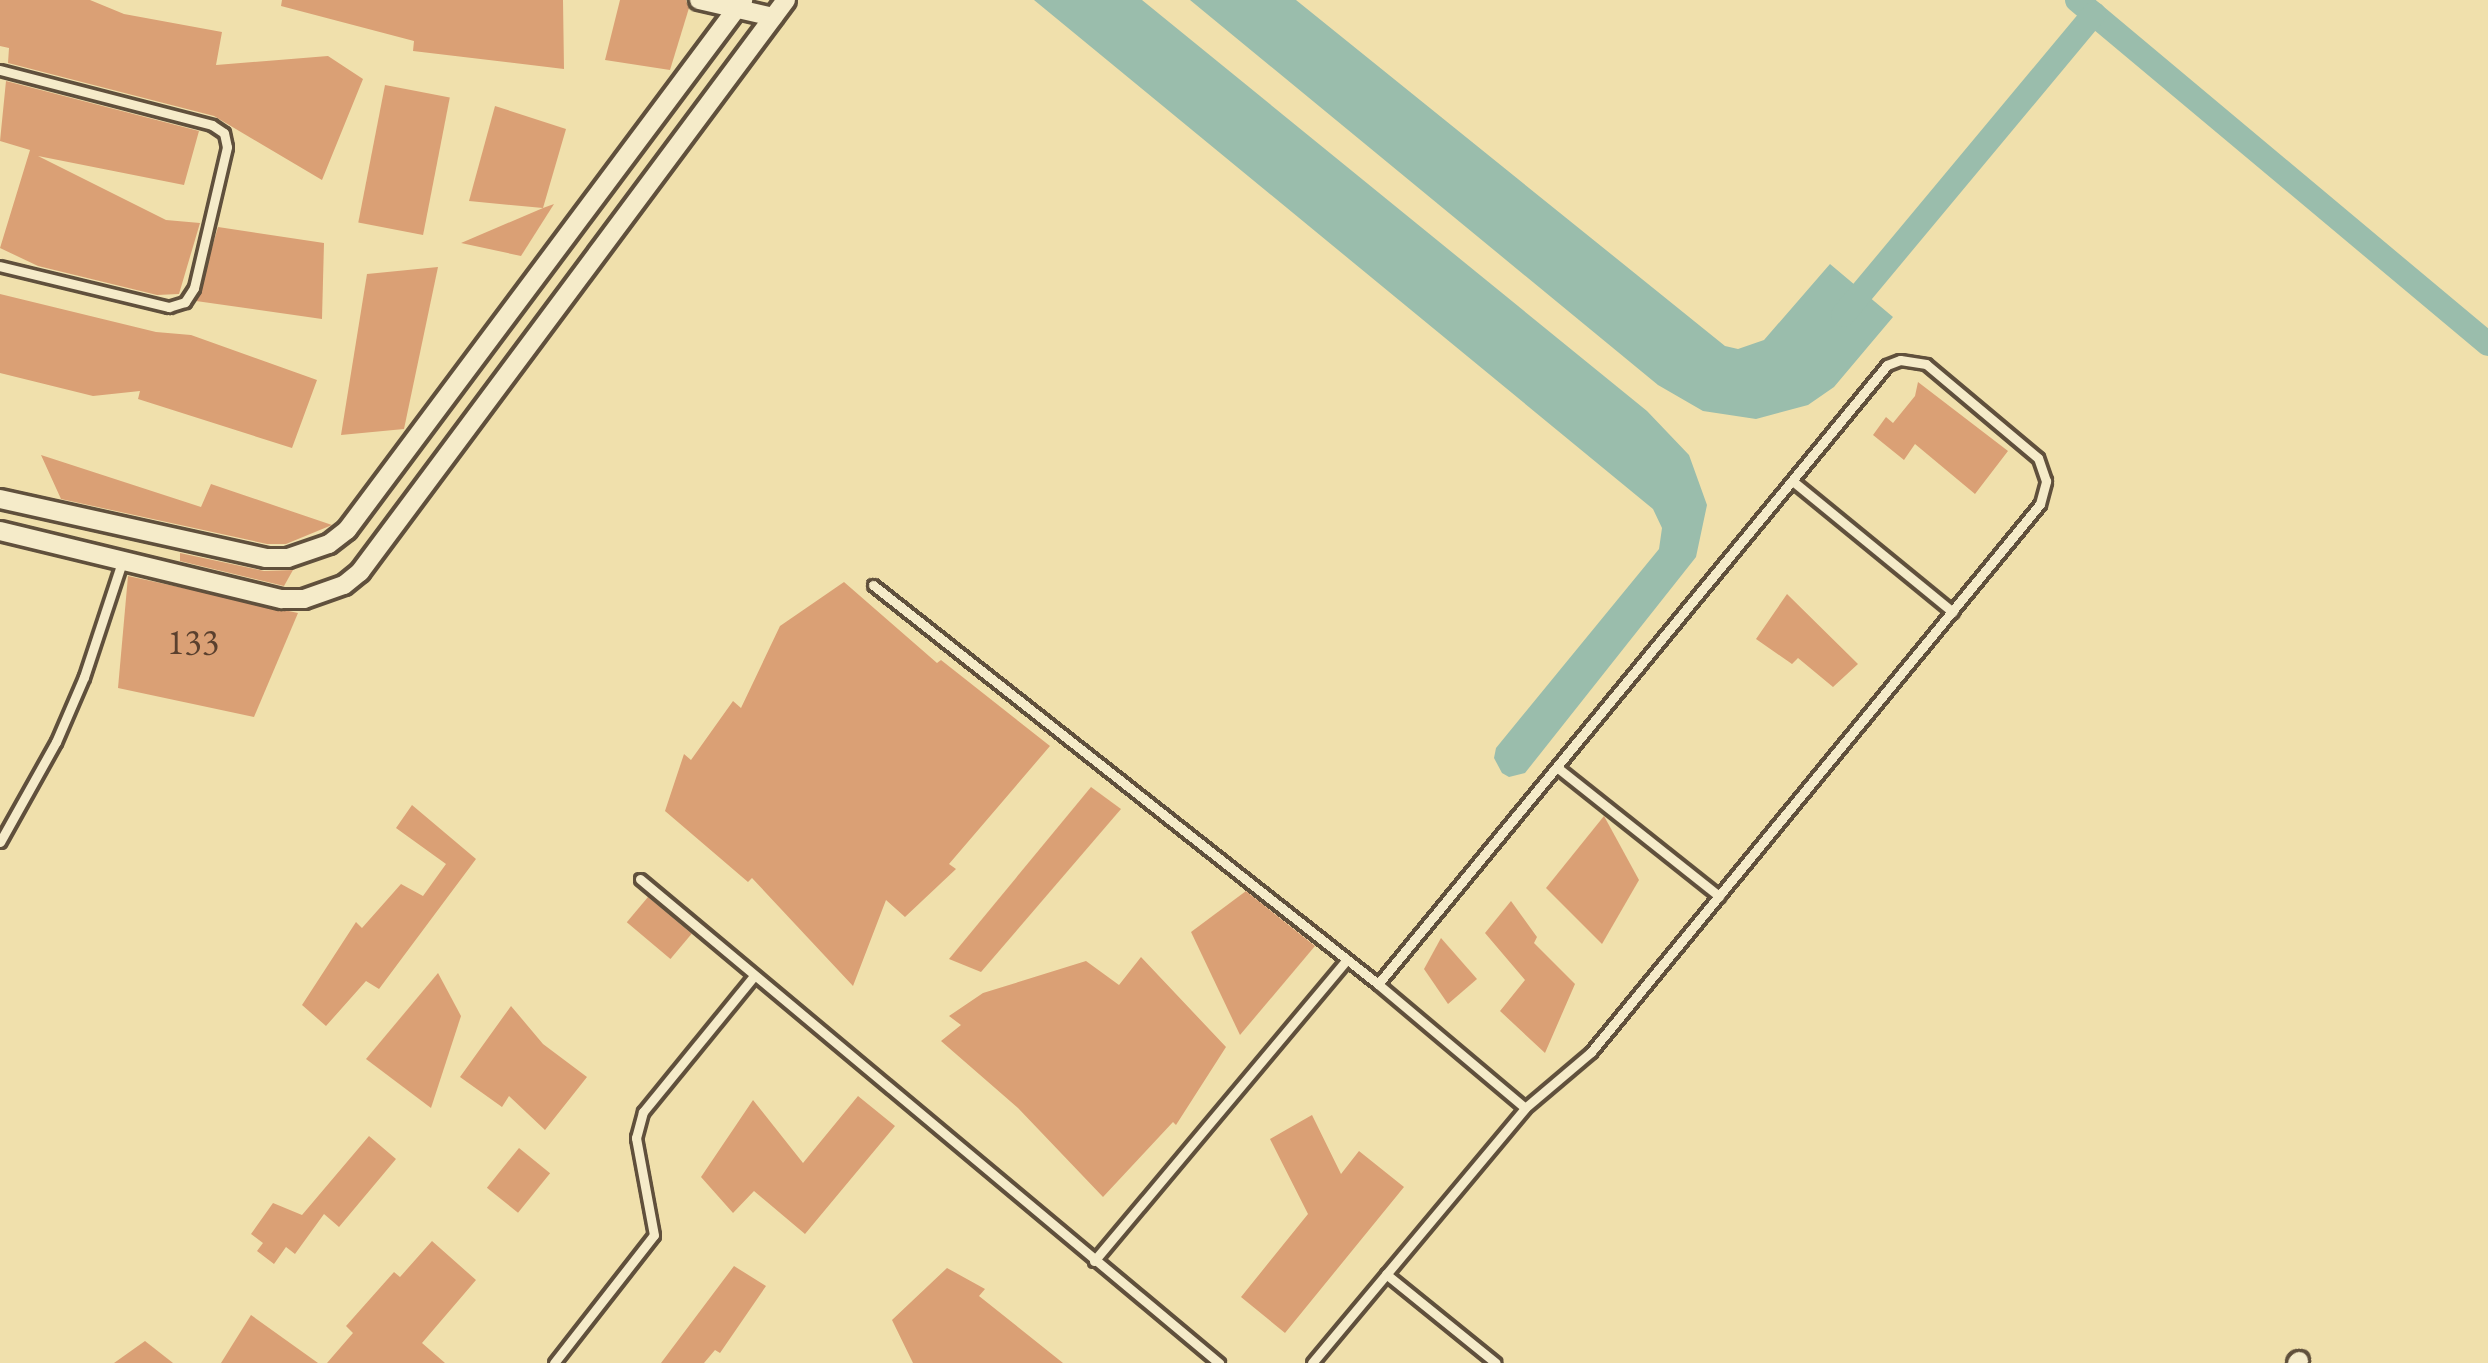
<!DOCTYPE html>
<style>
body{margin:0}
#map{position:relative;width:2488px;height:1363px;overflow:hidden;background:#f0e0ac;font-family:"EB Garamond",serif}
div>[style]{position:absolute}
.water>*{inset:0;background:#9abdac}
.canal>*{height:24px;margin:-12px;padding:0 12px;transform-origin:12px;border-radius:12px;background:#9abdac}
.building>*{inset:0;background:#daa075;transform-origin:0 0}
.roads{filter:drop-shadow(3px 0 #60503c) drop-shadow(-3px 0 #60503c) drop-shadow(0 3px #60503c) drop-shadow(0 -3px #60503c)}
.service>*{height:9px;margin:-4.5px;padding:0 4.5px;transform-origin:4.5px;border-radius:4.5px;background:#f5ebc9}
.minor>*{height:18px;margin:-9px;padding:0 9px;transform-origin:9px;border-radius:9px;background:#f5ebc9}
span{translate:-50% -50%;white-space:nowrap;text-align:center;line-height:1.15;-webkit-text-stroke:9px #f5ebc9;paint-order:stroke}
.number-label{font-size:36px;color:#5a402e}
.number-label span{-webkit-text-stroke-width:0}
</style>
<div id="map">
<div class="water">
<div style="clip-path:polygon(1034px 0,1142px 0,1647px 411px,1689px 455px,1707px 505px,1696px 557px,1525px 773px,1509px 777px,1502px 773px,1494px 758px,1496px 748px,1659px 549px,1662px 528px,1653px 509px)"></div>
<div style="clip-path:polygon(1190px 0,1296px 0,1725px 346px,1738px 349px,1764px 340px,1830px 264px,1893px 317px,1834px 387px,1808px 405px,1756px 419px,1703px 411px,1658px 385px)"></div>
</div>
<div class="canal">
<div style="left:2077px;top:0;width:536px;rotate:39.93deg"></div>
<div style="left:1843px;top:315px;width:392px;rotate:-50.2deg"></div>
</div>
<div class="building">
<div style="clip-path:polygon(0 0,90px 0,124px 14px,222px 32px,216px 65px,328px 56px,363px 79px,322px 180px,214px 116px,8px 63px,9px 48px,0 46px)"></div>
<div style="clip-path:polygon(282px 0,563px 0,564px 69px,413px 51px,414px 41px,281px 6px)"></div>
<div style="clip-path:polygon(620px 0,686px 0,689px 8px,670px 70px,605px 60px)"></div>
<div style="clip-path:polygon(6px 81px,199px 131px,184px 185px,38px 156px,166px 220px,200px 223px,179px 294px,157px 295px,38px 266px,0 248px,30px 150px,0 141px)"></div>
<div style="left:385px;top:85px;width:66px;height:140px;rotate:11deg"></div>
<div style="clip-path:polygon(495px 106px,566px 129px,543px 208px,469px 201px)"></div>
<div style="clip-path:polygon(554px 204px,521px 256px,461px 243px,543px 208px)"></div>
<div style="clip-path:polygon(218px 227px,324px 243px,322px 319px,196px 301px)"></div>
<div style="clip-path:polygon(438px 267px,404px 429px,341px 435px,367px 274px)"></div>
<div style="clip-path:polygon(0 294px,156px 332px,191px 335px,317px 380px,292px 448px,138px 399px,140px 391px,93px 396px,0 373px)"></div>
<div style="clip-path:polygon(1918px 382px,2008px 451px,1975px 494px,1915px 444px,1904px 460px,1873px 435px,1886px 417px,1893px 423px,1915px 396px)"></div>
<div style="clip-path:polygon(41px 455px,201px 507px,211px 484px,332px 525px,286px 544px,267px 544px,61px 499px)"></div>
<div style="clip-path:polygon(180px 553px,264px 571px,293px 570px,284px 586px,180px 561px)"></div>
<div style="clip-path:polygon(128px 576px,298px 613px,254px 717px,118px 688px)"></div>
<div style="clip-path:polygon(844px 582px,937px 663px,941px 660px,1050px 746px,949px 864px,956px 869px,905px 917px,886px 900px,853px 986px,752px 878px,748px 882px,665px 811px,684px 754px,691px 760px,733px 701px,741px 708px,780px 626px)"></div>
<div style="clip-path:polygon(1787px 594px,1858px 664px,1833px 687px,1798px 658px,1792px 664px,1756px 639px)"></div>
<div style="clip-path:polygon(1091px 787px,1121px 809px,981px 972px,949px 959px)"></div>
<div style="clip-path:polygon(412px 805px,476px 859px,379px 989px,366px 981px,326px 1026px,302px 1005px,356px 922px,362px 928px,401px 884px,423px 896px,446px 864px,396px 828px)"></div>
<div style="clip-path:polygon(1604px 816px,1639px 880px,1602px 944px,1546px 888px)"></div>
<div style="clip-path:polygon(1246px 891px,1315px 946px,1240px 1035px,1191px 932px)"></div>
<div style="left:648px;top:897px;width:57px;height:33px;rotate:40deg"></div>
<div style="clip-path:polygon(1511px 901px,1537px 937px,1534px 943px,1575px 984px,1545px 1053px,1500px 1011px,1525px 980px,1485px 933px)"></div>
<div style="clip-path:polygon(1441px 938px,1477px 979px,1448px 1004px,1424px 969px)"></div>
<div style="clip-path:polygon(1141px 957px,1226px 1047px,1176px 1125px,1173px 1122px,1103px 1197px,1018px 1108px,941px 1041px,961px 1025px,949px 1016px,983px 993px,1086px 961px,1119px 985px)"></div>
<div style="clip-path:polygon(438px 973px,461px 1016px,431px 1108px,366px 1059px)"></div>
<div style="clip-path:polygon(511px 1006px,543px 1044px,587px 1077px,545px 1130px,509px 1096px,502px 1107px,460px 1077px)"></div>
<div style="clip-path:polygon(858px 1096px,895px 1126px,805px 1234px,754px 1191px,733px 1213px,701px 1177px,753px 1100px,803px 1163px)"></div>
<div style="clip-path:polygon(1312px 1115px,1341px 1174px,1359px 1151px,1404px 1187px,1285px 1333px,1241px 1297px,1308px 1214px,1270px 1139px)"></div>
<div style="clip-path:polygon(369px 1136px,396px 1159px,339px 1227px,324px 1214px,295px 1254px,286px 1247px,274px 1264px,257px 1251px,263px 1243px,251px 1234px,273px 1203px,302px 1215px)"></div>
<div style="left:519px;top:1148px;width:40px;height:51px;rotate:39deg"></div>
<div style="clip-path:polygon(432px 1241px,476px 1280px,422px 1343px,445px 1363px,327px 1363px,353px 1333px,346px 1326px,394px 1272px,400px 1277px)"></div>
<div style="clip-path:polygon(734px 1266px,766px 1286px,720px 1353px,715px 1350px,704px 1363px,661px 1363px)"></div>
<div style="clip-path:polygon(947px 1268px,985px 1289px,979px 1296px,1063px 1363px,913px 1363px,892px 1320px)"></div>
<div style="clip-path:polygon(251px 1315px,318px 1363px,221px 1363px)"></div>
<div style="clip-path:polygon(145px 1341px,173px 1363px,114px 1363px)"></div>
</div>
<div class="roads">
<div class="service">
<div style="left:0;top:70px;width:219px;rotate:14.5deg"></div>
<div style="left:212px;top:125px;width:14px;rotate:34deg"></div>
<div style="left:224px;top:133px;width:14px;rotate:78deg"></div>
<div style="left:227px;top:147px;width:145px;rotate:103.2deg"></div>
<div style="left:194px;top:288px;width:17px;rotate:123deg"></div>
<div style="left:185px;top:302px;width:17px;rotate:163deg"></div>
<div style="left:169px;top:307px;width:174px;rotate:-166.4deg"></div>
<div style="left:1794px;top:482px;width:205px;rotate:39.3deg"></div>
<div style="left:873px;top:585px;width:644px;rotate:38.31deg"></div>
<div style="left:1378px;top:984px;width:192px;rotate:40.1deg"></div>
<div style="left:1558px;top:768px;width:206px;rotate:38.5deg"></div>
<div style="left:0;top:842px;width:115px;rotate:-60.8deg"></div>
<div style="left:56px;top:742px;width:71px;rotate:-66.7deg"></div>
<div style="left:84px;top:677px;width:124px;rotate:-71.7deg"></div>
<div style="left:640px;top:879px;width:755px;rotate:39.89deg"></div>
<div style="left:1094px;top:1261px;width:393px;rotate:-50deg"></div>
<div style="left:1386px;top:1274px;width:141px;rotate:39deg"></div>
<div style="left:554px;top:1363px;width:162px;rotate:-52deg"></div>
<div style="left:654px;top:1235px;width:99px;rotate:-100.5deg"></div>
<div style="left:636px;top:1138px;width:27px;rotate:-75deg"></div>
<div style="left:643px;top:1112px;width:176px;rotate:-50.8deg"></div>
<div style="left:1312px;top:1363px;width:332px;rotate:-50.1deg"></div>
<div style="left:1525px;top:1108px;width:87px;rotate:-40.3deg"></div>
<div style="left:1591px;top:1052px;width:708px;rotate:-50.67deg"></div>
<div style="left:2040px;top:504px;width:24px;rotate:-75deg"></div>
<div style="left:2046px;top:481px;width:24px;rotate:-109deg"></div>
<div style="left:2038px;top:458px;width:146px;rotate:-140deg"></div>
<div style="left:1926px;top:364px;width:26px;rotate:-171deg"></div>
<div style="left:1900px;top:360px;width:14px;rotate:159deg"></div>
<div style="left:1887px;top:365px;width:801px;rotate:129.43deg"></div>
</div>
<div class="minor">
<div style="left:699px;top:0;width:76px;rotate:12.9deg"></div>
<div style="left:0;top:499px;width:272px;rotate:12.5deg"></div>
<div style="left:266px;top:558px;width:22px"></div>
<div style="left:288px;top:558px;width:43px;rotate:-18.9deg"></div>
<div style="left:329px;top:544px;width:23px;rotate:-38deg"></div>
<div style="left:347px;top:530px;width:662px;rotate:-53.23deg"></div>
<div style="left:0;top:531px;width:290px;rotate:13.6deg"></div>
<div style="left:282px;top:599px;width:22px"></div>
<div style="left:304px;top:599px;width:42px;rotate:-19.3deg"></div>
<div style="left:344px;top:585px;width:21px;rotate:-39deg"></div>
<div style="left:360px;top:572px;width:713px;rotate:-53.32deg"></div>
<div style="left:2297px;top:1363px;width:3px;rotate:-45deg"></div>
</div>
</div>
<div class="number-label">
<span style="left:193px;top:642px">133</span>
</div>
</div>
